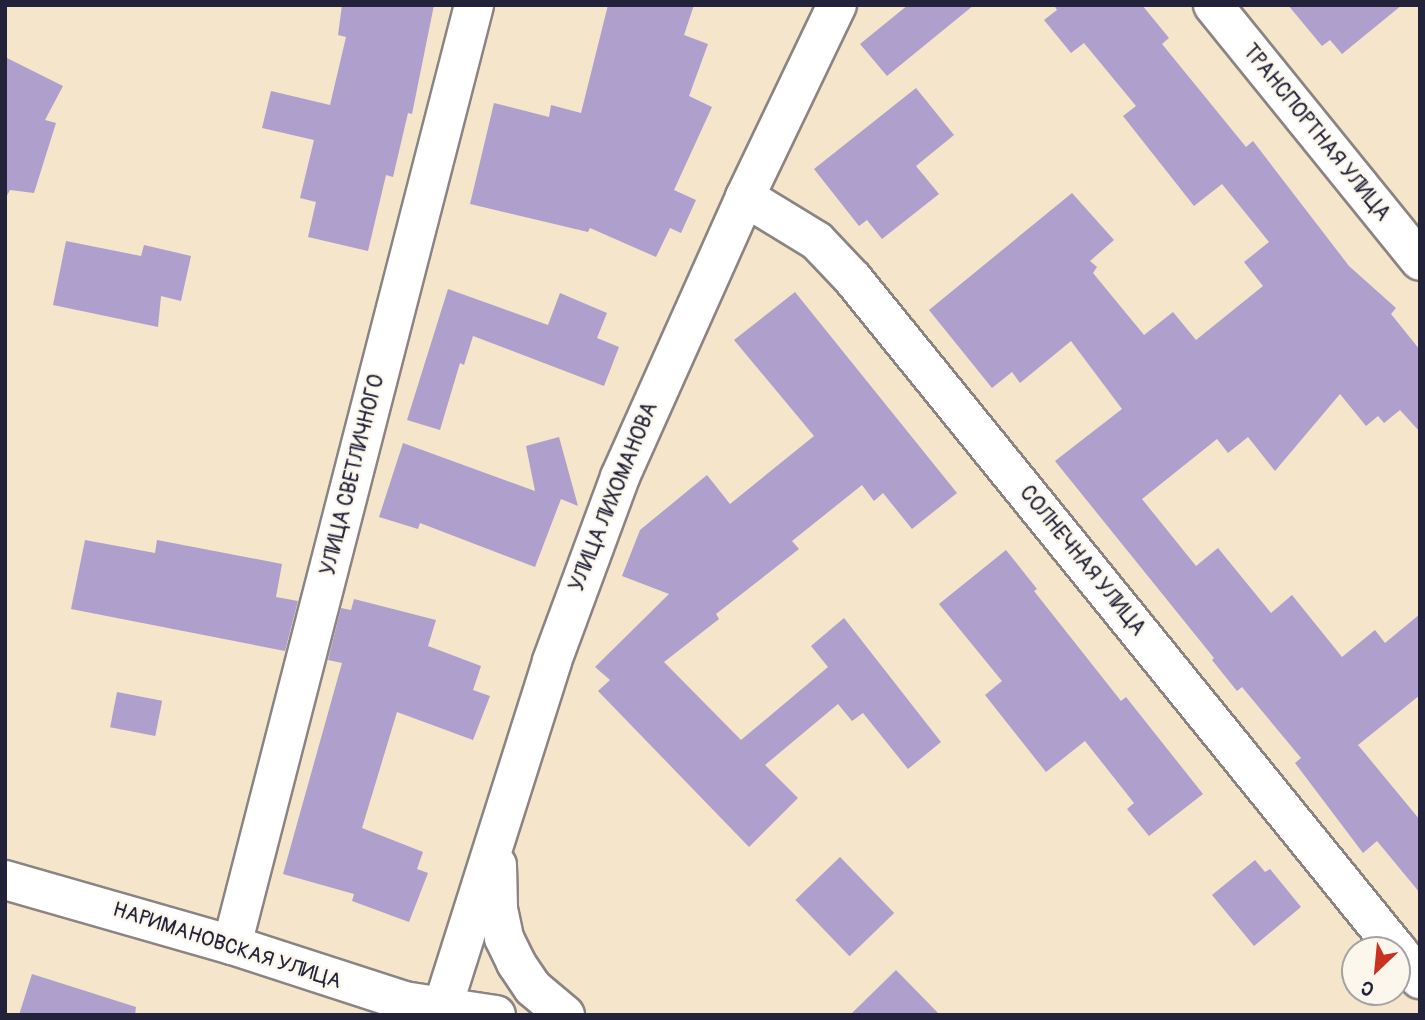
<!DOCTYPE html>
<meta charset="utf-8">
<style>
body{margin:0}
#map{position:relative;width:1425px;height:1020px;overflow:hidden;background:#f4e5cb;font-family:Pangolin,sans-serif}
div>[style]{position:absolute}
.building>*{inset:0;background:#af9fcd;transform-origin:0 0}
.roads{filter:drop-shadow(2px 0 #8b8483) drop-shadow(-2px 0 #8b8483) drop-shadow(0 2px #8b8483) drop-shadow(0 -2px #8b8483)}
.minor>*{height:38px;margin:-19px;padding:0 19px;transform-origin:19px;border-radius:19px;background:#fff}
span{translate:-50% -50%;white-space:nowrap;text-align:center;line-height:1.15;-webkit-text-stroke:5px #fbf7ec;paint-order:stroke}
.street-label{font-size:21px;color:#22223b}
.frame{position:absolute;inset:0;border:7px solid #22223b;pointer-events:none}
.north{position:absolute;left:1341px;top:936px;width:70px;height:70px;box-sizing:border-box;background:#fbf7ec;border:2px solid #a4a2a5;border-radius:50%;rotate:206deg;font-size:19px;font-weight:700;line-height:28px;text-align:center;color:#22223b}
.north::after{content:'';display:block;margin:auto;width:24px;height:32px;background:#c8321e;clip-path:polygon(50% 0,100% 100%,50% 72%,0 100%)}
</style>
<div id="map">
<div class="building">
<div style="clip-path:polygon(342px 5px,434px 5px,412px 114px,408px 113px,393px 177px,386px 175px,368px 251px,308px 237px,316px 202px,300px 198px,314px 140px,262px 128px,271px 91px,330px 105px,346px 37px,338px 35px)"></div>
<div style="clip-path:polygon(608px 5px,694px 5px,684px 35px,708px 44px,689px 96px,712px 107px,674px 190px,696px 200px,681px 233px,670px 228px,656px 257px,590px 228px,588px 232px,470px 204px,494px 103px,549px 117px,551px 105px,581px 113px)"></div>
<div style="clip-path:polygon(908px 5px,974px 5px,887px 76px,860px 44px)"></div>
<div style="clip-path:polygon(1054px 5px,1142px 5px,1169px 38px,1162px 44px,1246px 147px,1253px 141px,1349px 266px,1396px 308px,1391px 314px,1420px 350px,1420px 432px,1400px 410px,1384px 423px,1378px 416px,1366px 426px,1340px 394px,1275px 471px,1248px 437px,1228px 453px,1217px 439px,1142px 499px,1196px 566px,1218px 548px,1271px 613px,1292px 595px,1342px 657px,1375px 630px,1385px 643px,1420px 614px,1420px 695px,1358px 745px,1420px 820px,1420px 893px,1377px 841px,1363px 853px,1295px 763px,1301px 758px,1242px 687px,1237px 691px,1212px 660px,1214px 658px,1055px 461px,1122px 409px,1071px 341px,1020px 383px,1012px 372px,992px 388px,929px 310px,1072px 193px,1114px 240px,1090px 261px,1097px 267px,1093px 273px,1144px 335px,1173px 312px,1196px 340px,1263px 286px,1244px 262px,1269px 242px,1222px 184px,1194px 206px,1123px 116px,1136px 106px,1084px 43px,1071px 53px,1044px 20px,1057px 10px)"></div>
<div style="clip-path:polygon(1288px 5px,1402px 5px,1342px 54px,1330px 40px,1322px 46px)"></div>
<div style="clip-path:polygon(5px 57px,63px 86px,45px 120px,56px 123px,34px 193px,10px 190px,5px 199px)"></div>
<div style="clip-path:polygon(916px 88px,954px 135px,916px 166px,939px 194px,882px 239px,867px 220px,859px 226px,814px 169px)"></div>
<div style="clip-path:polygon(66px 241px,141px 256px,144px 245px,191px 256px,181px 301px,161px 296px,158px 327px,53px 305px)"></div>
<div style="clip-path:polygon(448px 289px,548px 325px,560px 293px,607px 313px,597px 338px,619px 347px,604px 386px,473px 336px,464px 365px,460px 363px,440px 430px,407px 420px)"></div>
<div style="clip-path:polygon(795px 292px,957px 493px,912px 529px,883px 493px,874px 501px,862px 485px,792px 541px,799px 549px,716px 614px,719px 619px,664px 662px,741px 740px,828px 667px,811px 646px,844px 618px,941px 742px,908px 769px,863px 713px,852px 721px,838px 704px,765px 765px,798px 798px,749px 847px,598px 691px,610px 680px,595px 667px,669px 594px,622px 576px,640px 530px,707px 475px,730px 504px,814px 436px,734px 340px)"></div>
<div style="clip-path:polygon(559px 437px,578px 506px,561px 499px,535px 567px,420px 523px,418px 529px,379px 517px,403px 443px,535px 491px,526px 446px)"></div>
<div style="clip-path:polygon(85px 540px,155px 553px,157px 540px,282px 564px,276px 597px,298px 601px,285px 651px,71px 609px)"></div>
<div style="clip-path:polygon(1006px 550px,1037px 589px,1034px 591px,1121px 701px,1126px 697px,1203px 794px,1149px 836px,1127px 809px,1134px 803px,1085px 741px,1046px 772px,985px 695px,1002px 681px,939px 604px)"></div>
<div style="clip-path:polygon(354px 599px,436px 620px,428px 646px,481px 666px,473px 690px,490px 696px,473px 740px,397px 712px,362px 828px,423px 852px,417px 869px,428px 873px,409px 922px,352px 901px,354px 894px,283px 874px,342px 663px,328px 660px,341px 608px,351px 610px)"></div>
<div style="left:117px;top:692px;width:46px;height:36px;rotate:11deg"></div>
<div style="left:840px;top:857px;width:78px;height:62px;rotate:46deg"></div>
<div style="clip-path:polygon(1255px 860px,1265px 872px,1270px 869px,1301px 907px,1254px 946px,1212px 895px)"></div>
<div style="clip-path:polygon(896px 970px,940px 1015px,850px 1015px)"></div>
<div style="clip-path:polygon(32px 974px,136px 1007px,135px 1015px,19px 1015px)"></div>
</div>
<div class="roads">
<div class="minor">
<div style="left:1213px;top:5px;width:329px;rotate:51deg"></div>
<div style="left:745px;top:197px;width:84px;rotate:31.4deg"></div>
<div style="left:817px;top:241px;width:52px;rotate:46.5deg"></div>
<div style="left:853px;top:279px;width:864px;rotate:50.97deg"></div>
<div style="left:497px;top:865px;width:44px;rotate:88.7deg"></div>
<div style="left:498px;top:909px;width:30px;rotate:78deg"></div>
<div style="left:504px;top:938px;width:28px;rotate:64deg"></div>
<div style="left:516px;top:963px;width:30px;rotate:56deg"></div>
<div style="left:533px;top:988px;width:42px;rotate:40.2deg"></div>
<div style="left:5px;top:880px;width:236px;rotate:16deg"></div>
<div style="left:232px;top:945px;width:181px;rotate:18deg"></div>
<div style="left:404px;top:1001px;width:93px;rotate:8.7deg"></div>
<div style="left:232px;top:945px;width:971px;rotate:-75.56deg"></div>
<div style="left:1397px;top:950px;width:37px;rotate:52deg"></div>
<div style="left:440px;top:1015px;width:371px;rotate:-72.4deg"></div>
<div style="left:552px;top:661px;width:196px;rotate:-69.7deg"></div>
<div style="left:620px;top:477px;width:307px;rotate:-65.9deg"></div>
<div style="left:745px;top:197px;width:213px;rotate:-64.4deg"></div>
</div>
</div>
<div class="street-label">
<span style="left:1316px;top:133px;rotate:51deg">ТРАНСПОРТНАЯ УЛИЦА</span>
<span style="left:353px;top:475px;rotate:-76deg">УЛИЦА СВЕТЛИЧНОГО</span>
<span style="left:614px;top:497px;rotate:-68deg">УЛИЦА ЛИХОМАНОВА</span>
<span style="left:1082px;top:561px;rotate:51deg">СОЛНЕЧНАЯ УЛИЦА</span>
<span style="left:227px;top:946px;rotate:18deg">НАРИМАНОВСКАЯ УЛИЦА</span>
</div>
<div class="frame"></div>
<div class="north">С</div>
</div>
